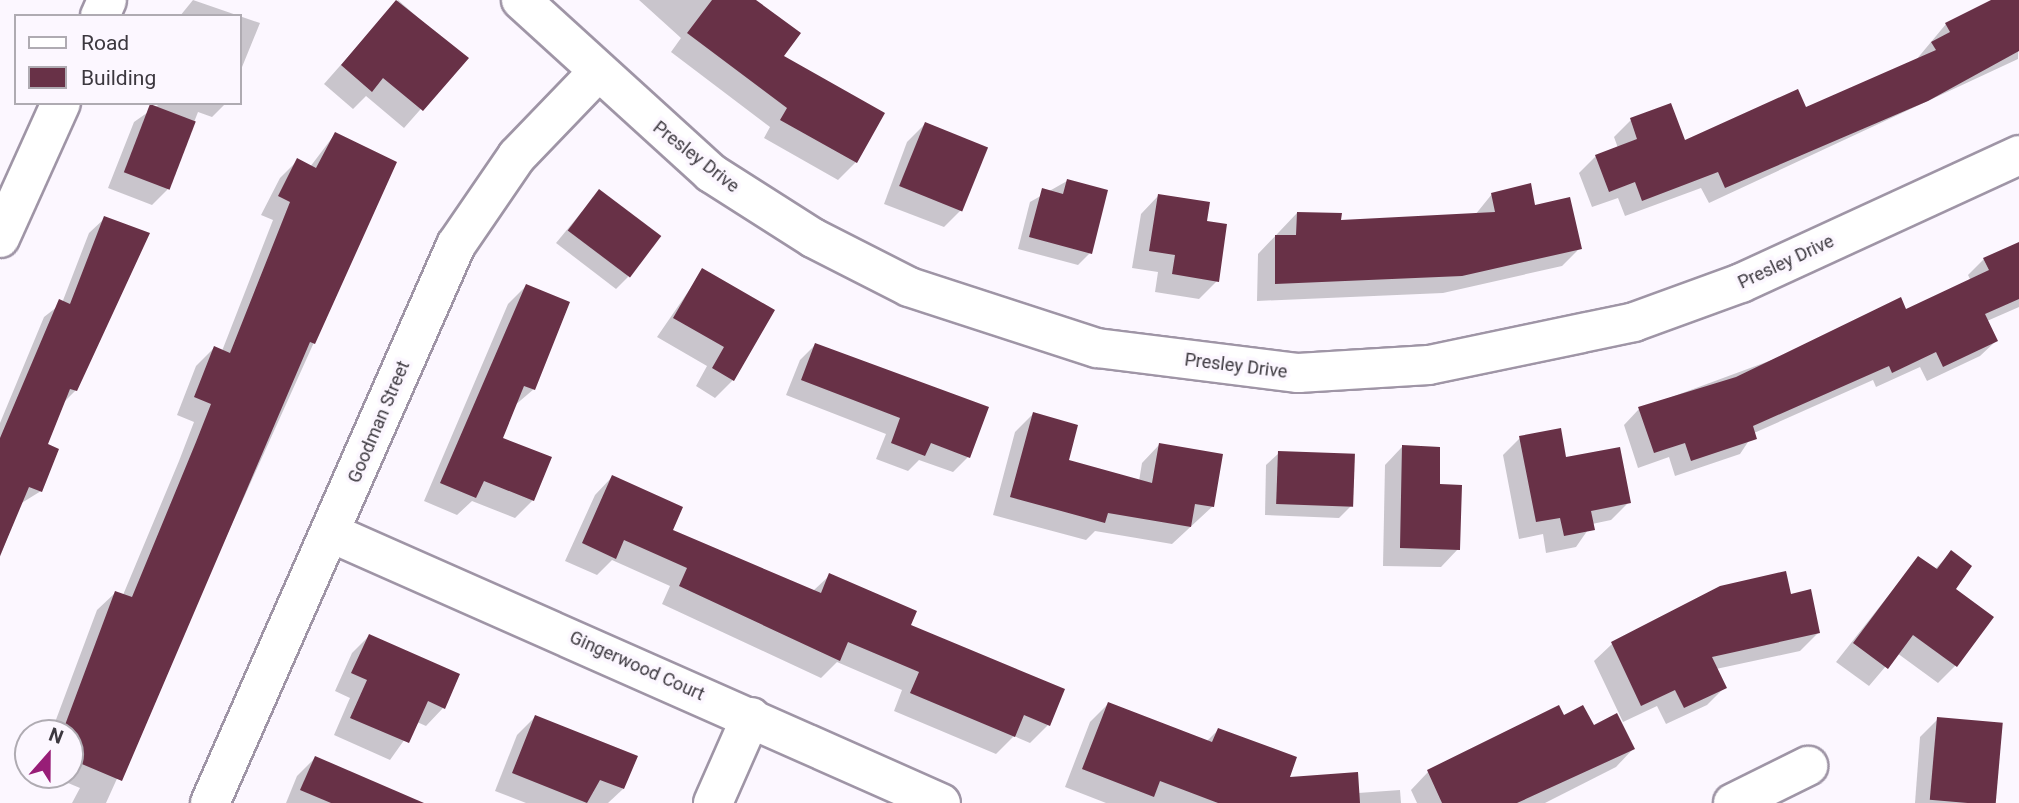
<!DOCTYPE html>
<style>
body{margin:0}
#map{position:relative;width:2019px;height:803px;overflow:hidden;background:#fcf7ff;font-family:Roboto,sans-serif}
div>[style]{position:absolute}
.shadow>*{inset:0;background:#0003}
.building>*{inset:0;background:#683147;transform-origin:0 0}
.roads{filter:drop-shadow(2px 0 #9f95a6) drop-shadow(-2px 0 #9f95a6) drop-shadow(0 2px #9f95a6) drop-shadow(0 -2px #9f95a6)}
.minor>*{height:38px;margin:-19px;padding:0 19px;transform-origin:19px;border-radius:19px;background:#fff}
span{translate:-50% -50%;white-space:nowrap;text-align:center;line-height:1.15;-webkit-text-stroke:7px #fcf7ff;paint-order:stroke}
.street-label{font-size:18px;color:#3c383f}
.legend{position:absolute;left:14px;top:14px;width:228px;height:91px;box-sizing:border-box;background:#fcf7ff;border:2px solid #afabb2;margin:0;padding:9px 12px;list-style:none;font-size:21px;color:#3c383f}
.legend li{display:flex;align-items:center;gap:14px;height:35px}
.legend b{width:35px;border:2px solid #afabb2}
.north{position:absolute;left:14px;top:719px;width:70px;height:70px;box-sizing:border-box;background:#fcf7ff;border:2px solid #afabb2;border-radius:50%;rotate:21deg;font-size:19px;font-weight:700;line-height:28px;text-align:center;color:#3c383f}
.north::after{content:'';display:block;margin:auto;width:24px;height:32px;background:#981d77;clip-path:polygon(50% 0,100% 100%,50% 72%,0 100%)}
</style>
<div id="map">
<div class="shadow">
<div style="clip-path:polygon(193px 0,260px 23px,240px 72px,240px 16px,180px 16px)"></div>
<div style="clip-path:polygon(398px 0,465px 59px,404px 128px,366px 96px,353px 109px,324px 84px)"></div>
<div style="clip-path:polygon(639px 0,754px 0,781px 57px,856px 162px,838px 180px,764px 138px,770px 127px,671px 52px,681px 38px)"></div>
<div style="clip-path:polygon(1995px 0,2014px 0,2019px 11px,2018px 59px,1709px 203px,1701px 188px,1625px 216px,1618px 198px,1592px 207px,1579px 173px,1596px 156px,1618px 148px,1614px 137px,1631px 120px,1684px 142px,1806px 109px,1916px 60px,1946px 24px)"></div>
<div style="clip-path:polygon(161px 103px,226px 103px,212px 117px,198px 112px,168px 189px,152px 205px,108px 188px,134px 122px)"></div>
<div style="clip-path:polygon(925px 124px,962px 209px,944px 227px,884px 204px,907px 142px)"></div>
<div style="clip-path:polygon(335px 134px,395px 163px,106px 803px,72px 803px,80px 788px,49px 775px,70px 775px,70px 733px,51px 733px,97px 610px,115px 593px,123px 595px,179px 461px,194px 422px,177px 415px,196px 366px,214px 348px,222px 351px,273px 220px,261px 215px,280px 178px,297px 161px,310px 167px)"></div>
<div style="clip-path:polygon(1067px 181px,1090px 253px,1078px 265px,1018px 249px,1030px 202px)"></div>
<div style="clip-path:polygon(599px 191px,628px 277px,616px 289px,556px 243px)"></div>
<div style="clip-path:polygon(1492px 194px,1534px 207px,1580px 248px,1562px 266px,1443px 293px,1257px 301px,1258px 254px,1297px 213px,1340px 222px,1475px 215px)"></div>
<div style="clip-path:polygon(1158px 196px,1205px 222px,1217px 281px,1199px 299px,1155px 292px,1158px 272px,1132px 268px,1141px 214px)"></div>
<div style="clip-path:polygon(105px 218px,76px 390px,62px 404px,45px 445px,41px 491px,20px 504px,0 557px,0 423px,44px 317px,62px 303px,89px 233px)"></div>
<div style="clip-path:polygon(2019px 243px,2019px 307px,1987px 321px,1996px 341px,1980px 356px,1927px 381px,1920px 367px,1876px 387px,1873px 380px,1754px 433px,1740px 454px,1675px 476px,1669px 457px,1638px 468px,1624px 425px,1639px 409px,1905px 311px,1971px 281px,1968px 275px,1984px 259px)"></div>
<div style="clip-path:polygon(703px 270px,773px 311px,733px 380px,715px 398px,696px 386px,707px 366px,657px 337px)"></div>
<div style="clip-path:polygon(526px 286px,534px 389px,514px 406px,501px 439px,533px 500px,515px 518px,472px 501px,457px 515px,424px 501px,508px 304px)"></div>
<div style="clip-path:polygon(815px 345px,968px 457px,953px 472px,919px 460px,908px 471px,876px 459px,886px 434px,786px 395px,800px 360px)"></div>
<div style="clip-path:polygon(1033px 414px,1066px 461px,1139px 481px,1142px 463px,1159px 445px,1213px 506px,1172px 544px,1095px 531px,1086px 540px,993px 515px,1015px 432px)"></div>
<div style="clip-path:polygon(1520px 438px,1565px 459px,1629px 502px,1611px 520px,1592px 524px,1576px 547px,1546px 553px,1543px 534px,1519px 539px,1503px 455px)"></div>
<div style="clip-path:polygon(1402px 447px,1438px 486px,1458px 549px,1441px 567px,1383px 566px,1385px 465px)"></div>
<div style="clip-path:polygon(1279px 453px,1351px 506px,1339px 518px,1265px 515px,1266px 465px)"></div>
<div style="clip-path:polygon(612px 477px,670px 531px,813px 591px,830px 575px,1048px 725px,1030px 743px,1014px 736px,996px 754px,894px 711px,902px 690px,837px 662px,821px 678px,662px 604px,670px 586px,612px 560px,597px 575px,565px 561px,595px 495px)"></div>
<div style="clip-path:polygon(1951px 553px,1955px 666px,1938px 683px,1897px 653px,1869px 686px,1836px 662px,1918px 558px,1934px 570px)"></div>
<div style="clip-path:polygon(1790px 596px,1818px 633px,1800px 651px,1716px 669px,1725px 687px,1707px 705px,1666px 724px,1657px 706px,1623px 722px,1594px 661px,1612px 644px)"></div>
<div style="clip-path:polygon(369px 636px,443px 708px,426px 726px,417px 722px,390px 760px,334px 735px,350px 698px,335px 691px,352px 653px)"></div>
<div style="clip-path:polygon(1108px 704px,1206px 742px,1218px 730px,1278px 803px,1106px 803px,1065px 787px,1090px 722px)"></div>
<div style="clip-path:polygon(535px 717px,623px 789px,608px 803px,526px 803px,495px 791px,517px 735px)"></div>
<div style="clip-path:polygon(1563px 717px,1633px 749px,1616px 767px,1545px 803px,1417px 803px,1411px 790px,1428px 772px)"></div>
<div style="clip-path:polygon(1938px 719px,2001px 724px,1995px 803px,1915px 803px,1920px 737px)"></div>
<div style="clip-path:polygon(315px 758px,375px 803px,286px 803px,297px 776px)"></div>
<div style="clip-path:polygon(1400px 790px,1401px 803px,1294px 803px,1358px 793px)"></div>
</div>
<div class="building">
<div style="clip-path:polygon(396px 0,469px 58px,423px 111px,383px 78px,372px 92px,341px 65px)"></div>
<div style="clip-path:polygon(712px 0,756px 0,801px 33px,784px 56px,885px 113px,857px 163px,780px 120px,787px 108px,687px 33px)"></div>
<div style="clip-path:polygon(1991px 0,2019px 0,2019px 51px,1928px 101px,1725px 188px,1718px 172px,1642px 201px,1635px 182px,1609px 192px,1595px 155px,1637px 139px,1630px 118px,1671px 103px,1685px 140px,1798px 89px,1806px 107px,1936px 50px,1931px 42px,1950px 32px,1945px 23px)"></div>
<div style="left:150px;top:104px;width:49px;height:73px;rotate:21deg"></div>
<div style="left:925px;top:122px;width:68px;height:69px;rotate:22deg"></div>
<div style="clip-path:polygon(335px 132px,397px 162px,315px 344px,310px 342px,122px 781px,70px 759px,70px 733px,62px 733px,115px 591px,132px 597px,196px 442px,211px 404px,194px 397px,214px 346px,230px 353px,290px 202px,278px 196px,297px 158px,316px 168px)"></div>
<div style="clip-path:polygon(1067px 179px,1108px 190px,1092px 254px,1029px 237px,1042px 188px,1063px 194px)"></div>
<div style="clip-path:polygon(1531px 183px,1535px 205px,1570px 197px,1582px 249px,1462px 276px,1275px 284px,1275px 235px,1296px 235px,1297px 212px,1342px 213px,1341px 220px,1495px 212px,1491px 193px)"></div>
<div style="left:599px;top:189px;width:78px;height:52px;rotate:37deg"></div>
<div style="clip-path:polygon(1158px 194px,1210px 202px,1207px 221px,1227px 224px,1219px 282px,1172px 274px,1175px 255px,1149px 251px)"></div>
<div style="clip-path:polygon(104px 216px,150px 233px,77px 391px,70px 389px,48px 444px,59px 449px,42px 492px,29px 487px,0 556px,0 438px,59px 299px,70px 304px)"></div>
<div style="clip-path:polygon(2019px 242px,2019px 299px,1985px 314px,1998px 341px,1943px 367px,1936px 352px,1892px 373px,1889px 366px,1753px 426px,1757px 439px,1691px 461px,1685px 443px,1654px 453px,1638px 407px,1736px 377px,1901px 297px,1906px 309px,1989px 270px,1983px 258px)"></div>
<div style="clip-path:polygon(702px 268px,775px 310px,734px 381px,712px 368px,724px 347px,673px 318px)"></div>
<div style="clip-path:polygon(526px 284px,570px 302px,535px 390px,524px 386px,503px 438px,552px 457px,534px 501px,484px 481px,476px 498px,440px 483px)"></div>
<div style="clip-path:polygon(815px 343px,989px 407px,970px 458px,931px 443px,925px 456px,891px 443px,900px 418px,801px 380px)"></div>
<div style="clip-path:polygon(1033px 412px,1078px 425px,1069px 460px,1152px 483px,1159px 443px,1223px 454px,1214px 507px,1195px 504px,1191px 527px,1108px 513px,1105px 523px,1010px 497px)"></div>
<div style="clip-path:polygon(1561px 428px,1566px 457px,1620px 447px,1631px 503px,1591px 511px,1595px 530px,1564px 536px,1560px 518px,1536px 522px,1519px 436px)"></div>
<div style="clip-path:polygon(1402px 445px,1440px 447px,1440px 484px,1462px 485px,1460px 550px,1400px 548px)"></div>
<div style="left:1278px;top:451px;width:77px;height:53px;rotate:2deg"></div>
<div style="clip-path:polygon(612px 475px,683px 507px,673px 530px,821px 593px,829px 573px,917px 611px,911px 625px,1065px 689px,1050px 726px,1024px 715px,1015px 737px,910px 693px,919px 672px,848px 642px,840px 661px,679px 586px,687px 568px,624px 540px,616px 559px,582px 543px)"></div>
<div style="clip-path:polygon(1951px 550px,1972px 566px,1956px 589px,1994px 617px,1957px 667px,1913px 635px,1888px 669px,1853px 643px,1918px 556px,1937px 569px)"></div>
<div style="clip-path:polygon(1786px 571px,1791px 594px,1811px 589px,1820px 633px,1712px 657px,1727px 688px,1684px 708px,1675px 690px,1641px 706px,1611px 642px,1720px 586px)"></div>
<div style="clip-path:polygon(369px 634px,460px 674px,445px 709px,428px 701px,409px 743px,350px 718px,367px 680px,351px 673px)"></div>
<div style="clip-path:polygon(1108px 702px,1212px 742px,1218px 728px,1297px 757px,1290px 777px,1358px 772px,1360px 803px,1218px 803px,1160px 781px,1154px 797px,1082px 769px)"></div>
<div style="clip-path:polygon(1559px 705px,1564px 715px,1583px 705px,1594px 725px,1617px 713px,1635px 749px,1517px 803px,1442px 803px,1427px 770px)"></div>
<div style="clip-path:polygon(535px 715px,638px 756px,624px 789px,600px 780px,587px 803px,512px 773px)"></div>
<div style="left:1937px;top:717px;width:66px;height:83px;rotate:5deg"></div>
<div style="clip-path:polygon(315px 756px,424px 803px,331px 803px,300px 790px)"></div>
</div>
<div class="roads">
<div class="minor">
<div style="left:521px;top:0;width:257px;rotate:42.3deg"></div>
<div style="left:711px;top:173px;width:121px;rotate:32.5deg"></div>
<div style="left:813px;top:238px;width:108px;rotate:27deg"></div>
<div style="left:909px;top:287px;width:198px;rotate:18deg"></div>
<div style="left:1097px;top:348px;width:203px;rotate:7.1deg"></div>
<div style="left:1298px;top:373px;width:131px;rotate:-3.5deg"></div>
<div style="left:1429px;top:365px;width:209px;rotate:-11.8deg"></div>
<div style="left:1634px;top:322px;width:114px;rotate:-20deg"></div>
<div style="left:1741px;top:283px;width:306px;rotate:-24.7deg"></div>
<div style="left:100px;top:16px;width:17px;rotate:-66deg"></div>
<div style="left:0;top:238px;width:148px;rotate:-65.7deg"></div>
<div style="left:331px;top:533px;width:667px;rotate:23.88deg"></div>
<div style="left:210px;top:803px;width:610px;rotate:-66.21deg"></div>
<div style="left:456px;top:245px;width:108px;rotate:-55.6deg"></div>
<div style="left:517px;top:156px;width:115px;rotate:-46.1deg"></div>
<div style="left:713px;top:803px;width:94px;rotate:-66.2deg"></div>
<div style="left:1733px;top:803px;width:84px;rotate:-26.3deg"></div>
</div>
</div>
<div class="street-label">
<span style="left:696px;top:157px;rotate:38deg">Presley Drive</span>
<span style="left:1786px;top:262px;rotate:-25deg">Presley Drive</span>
<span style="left:1236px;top:366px;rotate:7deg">Presley Drive</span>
<span style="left:379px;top:422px;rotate:-67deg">Goodman Street</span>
<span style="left:637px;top:666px;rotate:24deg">Gingerwood Court</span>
</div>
<ul class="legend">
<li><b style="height:9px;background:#fff"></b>Road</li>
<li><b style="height:19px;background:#683147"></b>Building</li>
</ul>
<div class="north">N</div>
</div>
